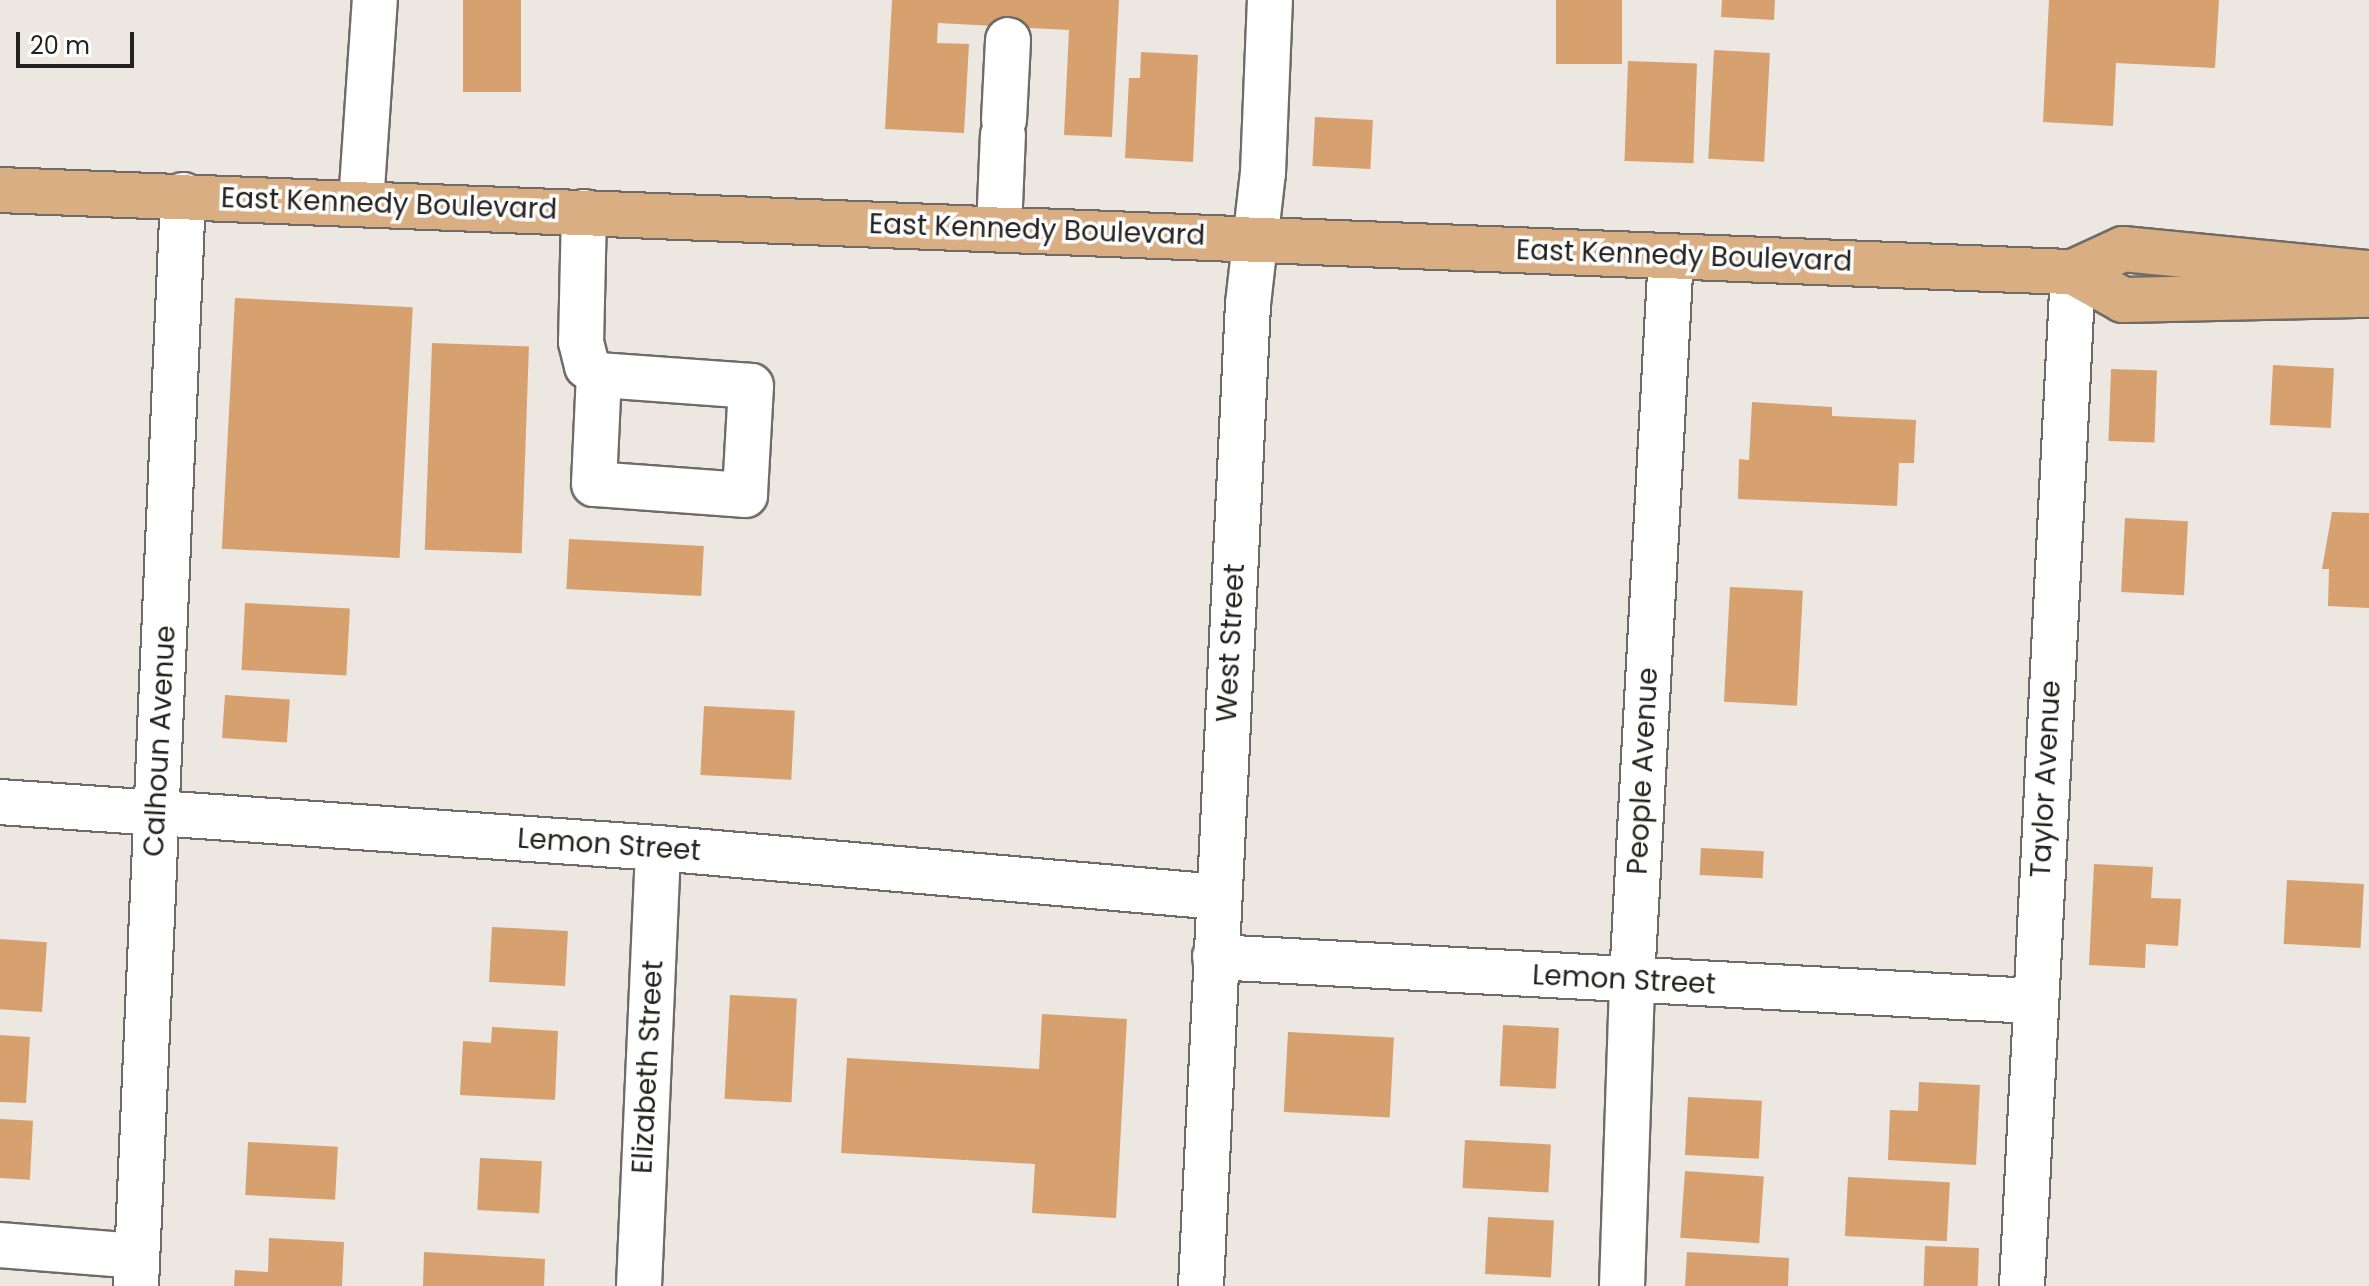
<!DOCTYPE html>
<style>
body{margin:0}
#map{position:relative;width:2369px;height:1286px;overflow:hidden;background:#ede7e2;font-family:Poppins,sans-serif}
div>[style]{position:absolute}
.building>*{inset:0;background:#d6a06f;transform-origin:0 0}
.roads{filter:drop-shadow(2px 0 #706b66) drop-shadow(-2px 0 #706b66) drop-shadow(0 2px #706b66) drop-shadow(0 -2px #706b66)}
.minor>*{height:44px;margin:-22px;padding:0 22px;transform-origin:22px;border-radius:22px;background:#fff}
.major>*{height:44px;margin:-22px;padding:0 22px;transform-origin:22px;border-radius:22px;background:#d9ae82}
span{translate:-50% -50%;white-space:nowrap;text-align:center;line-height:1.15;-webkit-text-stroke:7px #fff;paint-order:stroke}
.street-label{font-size:28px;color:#242220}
.scale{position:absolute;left:16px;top:32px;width:118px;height:36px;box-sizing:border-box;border:4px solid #242220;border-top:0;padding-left:10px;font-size:24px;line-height:28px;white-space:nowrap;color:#242220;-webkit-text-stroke:6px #fff;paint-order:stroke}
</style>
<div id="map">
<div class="building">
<div style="left:463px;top:0;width:58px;height:92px"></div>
<div style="clip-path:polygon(892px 0,1119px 0,1112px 137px,1064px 135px,1069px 30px,938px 23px,937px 43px,969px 44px,964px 133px,885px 129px)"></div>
<div style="left:1556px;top:0;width:66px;height:64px"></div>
<div style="clip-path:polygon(1722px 0,1775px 0,1774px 20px,1721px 17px)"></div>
<div style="clip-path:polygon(2049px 0,2219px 0,2215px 68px,2116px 63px,2113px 126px,2043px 122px)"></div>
<div style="left:1714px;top:50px;width:56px;height:109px;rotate:3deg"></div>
<div style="clip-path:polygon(1141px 52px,1198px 55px,1193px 162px,1125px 158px,1129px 78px,1140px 78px)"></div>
<div style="left:1628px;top:61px;width:69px;height:100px;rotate:2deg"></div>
<div style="left:1315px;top:117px;width:58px;height:49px;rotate:3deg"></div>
<div style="left:235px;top:298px;width:178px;height:251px;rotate:3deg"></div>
<div style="left:432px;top:343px;width:97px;height:207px;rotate:2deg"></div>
<div style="left:2273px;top:365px;width:61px;height:60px;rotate:3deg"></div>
<div style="left:2111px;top:369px;width:46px;height:72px;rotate:2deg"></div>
<div style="clip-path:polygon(1752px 402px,1832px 407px,1832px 416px,1916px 420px,1914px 463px,1899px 463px,1897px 506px,1738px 499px,1739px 459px,1749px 460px)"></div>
<div style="clip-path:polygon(2332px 512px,2369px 513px,2369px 608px,2328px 606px,2329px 569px,2322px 569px)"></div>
<div style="left:2125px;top:518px;width:63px;height:74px;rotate:3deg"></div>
<div style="left:569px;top:539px;width:135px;height:50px;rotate:3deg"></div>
<div style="left:1730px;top:587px;width:73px;height:115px;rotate:3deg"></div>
<div style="left:245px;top:603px;width:105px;height:67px;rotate:3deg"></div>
<div style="left:225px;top:695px;width:65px;height:43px;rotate:4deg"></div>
<div style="left:704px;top:706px;width:91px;height:69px;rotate:3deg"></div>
<div style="left:1701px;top:848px;width:63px;height:27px;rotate:3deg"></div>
<div style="clip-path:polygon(2094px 864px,2153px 867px,2151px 898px,2181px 899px,2178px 946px,2146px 944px,2145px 968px,2089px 965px)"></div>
<div style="left:2287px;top:880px;width:77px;height:64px;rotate:3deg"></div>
<div style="left:492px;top:927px;width:76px;height:55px;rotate:3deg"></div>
<div style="left:0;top:939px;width:47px;height:70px;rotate:4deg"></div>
<div style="left:730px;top:995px;width:67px;height:104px;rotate:3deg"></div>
<div style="clip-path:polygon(1042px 1014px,1127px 1019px,1116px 1218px,1032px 1213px,1035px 1164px,841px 1153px,847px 1058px,1039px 1069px)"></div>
<div style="left:1503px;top:1025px;width:56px;height:61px;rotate:3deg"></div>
<div style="clip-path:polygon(492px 1027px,558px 1031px,555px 1100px,460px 1095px,463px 1041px,491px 1043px)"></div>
<div style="left:1288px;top:1032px;width:106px;height:80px;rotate:3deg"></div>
<div style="clip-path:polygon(0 1035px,30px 1037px,26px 1103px,0 1102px)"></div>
<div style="clip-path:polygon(1919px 1082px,1980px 1085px,1976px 1165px,1888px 1160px,1890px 1110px,1918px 1111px)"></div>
<div style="left:1688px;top:1097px;width:74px;height:58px;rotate:3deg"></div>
<div style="left:0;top:1119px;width:33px;height:59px;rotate:3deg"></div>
<div style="left:1465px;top:1140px;width:86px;height:48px;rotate:3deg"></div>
<div style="left:248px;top:1142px;width:90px;height:53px;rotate:3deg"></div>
<div style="left:480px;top:1158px;width:62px;height:52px;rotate:3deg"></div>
<div style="left:1685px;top:1171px;width:79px;height:67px;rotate:4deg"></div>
<div style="left:1848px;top:1177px;width:102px;height:59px;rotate:3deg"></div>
<div style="left:1488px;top:1217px;width:66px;height:57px;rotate:3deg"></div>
<div style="clip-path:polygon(269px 1238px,344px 1242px,342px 1286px,234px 1286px,235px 1270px,268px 1272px)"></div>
<div style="left:1925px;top:1246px;width:54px;height:40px;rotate:2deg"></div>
<div style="clip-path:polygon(424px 1252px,545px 1259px,544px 1286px,423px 1286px)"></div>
<div style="clip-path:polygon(1687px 1252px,1789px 1258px,1788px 1286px,1685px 1286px)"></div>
</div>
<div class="roads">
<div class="minor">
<div style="left:1004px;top:120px;width:80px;rotate:-87.1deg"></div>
<div style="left:361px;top:203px;width:203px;rotate:-86.1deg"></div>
<div style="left:584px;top:212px;width:130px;rotate:91.3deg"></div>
<div style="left:581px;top:342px;width:25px;rotate:76deg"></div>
<div style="left:587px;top:366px;width:15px;rotate:37deg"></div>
<div style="left:599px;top:375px;width:152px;rotate:4.1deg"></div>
<div style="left:751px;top:386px;width:109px;rotate:93.2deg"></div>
<div style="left:745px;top:495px;width:151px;rotate:-175.8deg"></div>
<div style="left:594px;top:484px;width:109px;rotate:-87.4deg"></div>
<div style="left:999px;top:229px;width:94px;rotate:-87.6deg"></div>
<div style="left:0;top:802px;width:660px;rotate:4deg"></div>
<div style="left:658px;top:848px;width:562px;rotate:5deg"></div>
<div style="left:1215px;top:957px;width:820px;rotate:3.08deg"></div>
<div style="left:0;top:1245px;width:136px;rotate:4.6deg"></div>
<div style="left:136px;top:1286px;width:1092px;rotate:-87.53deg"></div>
<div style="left:639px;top:1286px;width:438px;rotate:-87.5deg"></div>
<div style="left:1201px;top:1286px;width:983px;rotate:-87.26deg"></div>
<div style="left:1248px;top:304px;width:132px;rotate:-83.5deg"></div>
<div style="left:1263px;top:173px;width:173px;rotate:-87.7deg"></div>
<div style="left:1622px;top:1286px;width:306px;rotate:-88.1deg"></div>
<div style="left:1632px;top:980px;width:725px;rotate:-86.92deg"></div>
<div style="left:2022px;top:1286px;width:1015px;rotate:-87.12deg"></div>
</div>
<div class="major">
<div style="left:0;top:190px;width:2075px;rotate:2.27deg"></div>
<div style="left:2073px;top:272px;width:57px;rotate:29.2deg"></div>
<div style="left:2123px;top:300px;width:246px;rotate:-1.2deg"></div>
<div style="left:2073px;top:272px;width:55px;rotate:-24.7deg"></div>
<div style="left:2123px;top:249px;width:247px;rotate:5.6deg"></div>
</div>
</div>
<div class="street-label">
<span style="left:389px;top:204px;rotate:2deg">East Kennedy Boulevard</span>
<span style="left:1037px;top:230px;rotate:2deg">East Kennedy Boulevard</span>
<span style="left:1684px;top:256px;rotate:2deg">East Kennedy Boulevard</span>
<span style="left:1231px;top:643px;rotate:-87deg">West Street</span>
<span style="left:160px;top:741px;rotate:-87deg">Calhoun Avenue</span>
<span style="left:1643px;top:771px;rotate:-87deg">People Avenue</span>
<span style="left:2046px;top:779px;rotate:-87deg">Taylor Avenue</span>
<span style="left:609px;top:845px;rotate:4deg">Lemon Street</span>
<span style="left:1624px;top:980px;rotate:3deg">Lemon Street</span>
<span style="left:648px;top:1067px;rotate:-87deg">Elizabeth Street</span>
</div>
<div class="scale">20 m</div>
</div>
